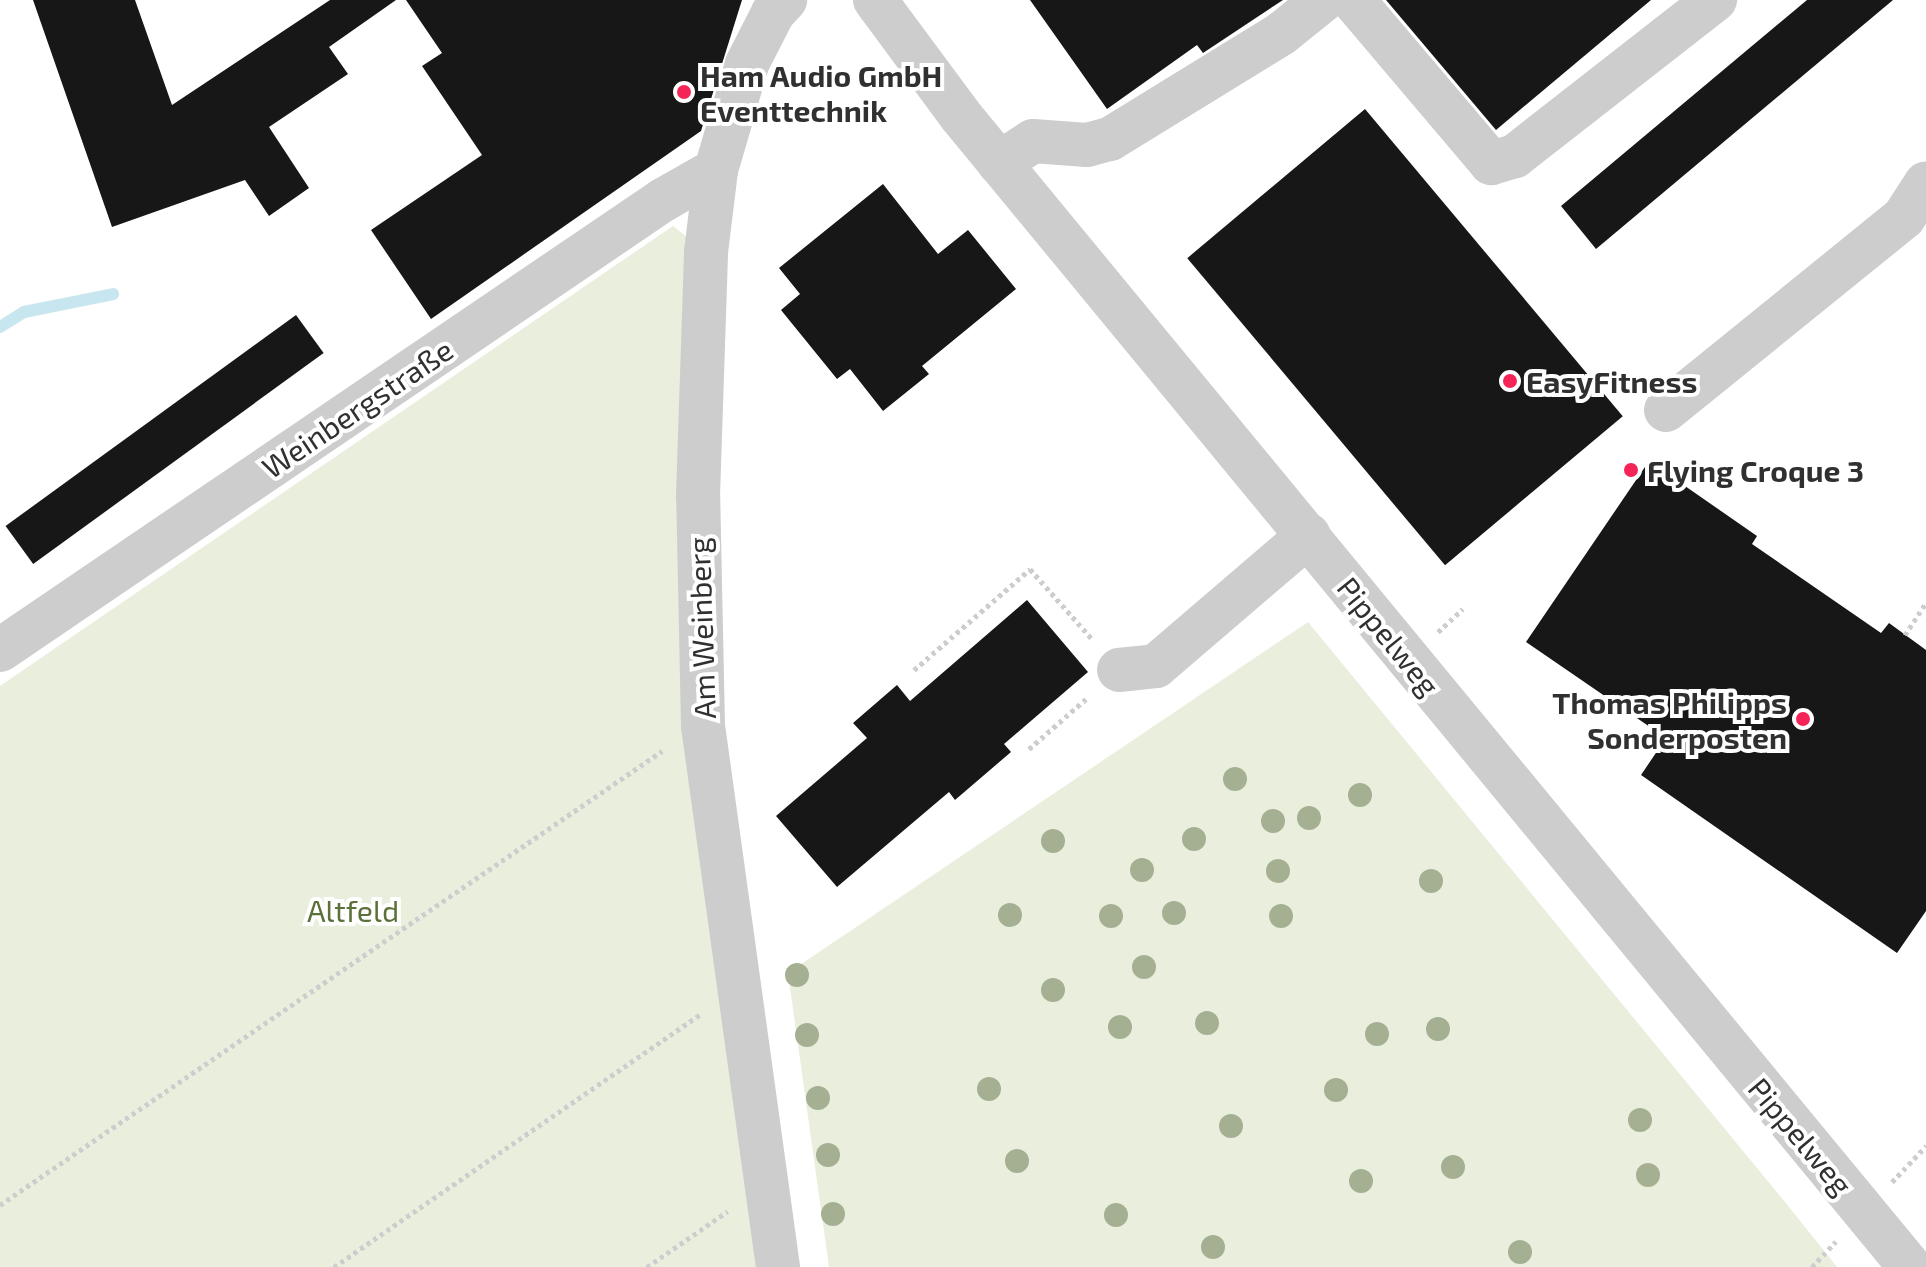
<!DOCTYPE html>
<meta charset="utf-8">
<style>
body{margin:0}
#map{position:relative;width:1926px;height:1267px;overflow:hidden;background:#fff;font-family:"Exo 2",sans-serif}
div>[style]{position:absolute}
.green>*{inset:0;background:#e9eedd}
.stream>*{height:12px;margin:-6px;padding:0 6px;transform-origin:6px;border-radius:6px;background:#c8e6ef}
.building>*{inset:0;background:#171717;transform-origin:0 0}
.path>*{height:5px;margin-top:-2.5px;transform-origin:0;background:repeating-linear-gradient(90deg,#cdcdcd 0 4px,transparent 0 8px)}
.minor>*{height:44px;margin:-22px;padding:0 22px;transform-origin:22px;border-radius:22px;background:#cdcdcd}
.trees>*{width:24px;height:24px;margin:-12px;border-radius:50%;background:#a5b092}
.dots>*{width:22px;height:22px;translate:-50% -50%;box-sizing:border-box;border:4px solid #fff;border-radius:50%}
span{translate:-50% -50%;white-space:nowrap;text-align:center;line-height:1.15;-webkit-text-stroke:8px #fff;paint-order:stroke}
.poi-label{font-size:30px;color:#303030;font-weight:700}
.left{translate:0 -50%;text-align:left}
.right{translate:-100% -50%;text-align:right}
.street-label{font-size:30px;color:#303030}
.park-label{font-size:30px;color:#5c7039}
</style>
<div id="map">
<div class="green">
<div style="clip-path:polygon(673px 226px,692px 241px,762px 1267px,0 1267px,0 686px)"></div>
<div style="clip-path:polygon(1308px 622px,1785px 1202px,1837px 1267px,829px 1267px,788px 973px)"></div>
</div>
<div class="stream">
<div style="left:0;top:327px;width:28px;rotate:-32deg"></div>
<div style="left:24px;top:312px;width:91px;rotate:-11.4deg"></div>
</div>
<div class="building">
<div style="clip-path:polygon(33px 0,135px 0,172px 105px,330px 0,396px 0,329px 47px,348px 74px,269px 127px,309px 188px,269px 216px,245px 180px,112px 227px)"></div>
<div style="clip-path:polygon(406px 0,742px 0,701px 131px,431px 319px,371px 230px,482px 155px,422px 66px,442px 53px)"></div>
<div style="clip-path:polygon(1030px 0,1283px 0,1203px 53px,1197px 45px,1107px 109px)"></div>
<div style="clip-path:polygon(1386px 0,1651px 0,1496px 130px)"></div>
<div style="clip-path:polygon(1807px 0,1893px 0,1596px 249px,1561px 206px)"></div>
<div style="left:1365px;top:109px;width:401px;height:232px;rotate:50deg"></div>
<div style="clip-path:polygon(883px 184px,938px 254px,968px 230px,1016px 289px,922px 366px,929px 374px,883px 411px,850px 369px,837px 379px,781px 310px,800px 294px,779px 268px)"></div>
<div style="left:296px;top:315px;width:47px;height:359px;rotate:54deg"></div>
<div style="clip-path:polygon(1649px 461px,1757px 536px,1752px 544px,1881px 633px,1889px 623px,1926px 650px,1926px 911px,1897px 953px,1641px 775px,1666px 738px,1526px 642px)"></div>
<div style="clip-path:polygon(1027px 600px,1088px 672px,1004px 744px,1011px 752px,955px 800px,949px 792px,837px 887px,776px 816px,867px 738px,853px 723px,897px 685px,910px 701px)"></div>
</div>
<div class="path">
<div style="left:1438px;top:632px;width:34px;rotate:-43deg"></div>
<div style="left:1905px;top:635px;width:38px;rotate:-57deg"></div>
<div style="left:914px;top:670px;width:154px;rotate:-41deg"></div>
<div style="left:1030px;top:569px;width:95px;rotate:48.4deg"></div>
<div style="left:1029px;top:749px;width:79px;rotate:-41.4deg"></div>
<div style="left:1892px;top:1182px;width:50px;rotate:-46.6deg"></div>
<div style="left:0;top:1205px;width:803px;rotate:-34.44deg"></div>
<div style="left:334px;top:1267px;width:446px;rotate:-34.6deg"></div>
<div style="left:647px;top:1267px;width:98px;rotate:-34.7deg"></div>
<div style="left:1812px;top:1267px;width:35px;rotate:-47deg"></div>
</div>
<div class="minor">
<div style="left:875px;top:0;width:143px;rotate:53.5deg"></div>
<div style="left:960px;top:115px;width:1493px;rotate:50.49deg"></div>
<div style="left:1353px;top:0;width:214px;rotate:49.7deg"></div>
<div style="left:1491px;top:163px;width:25px;rotate:-16deg"></div>
<div style="left:1515px;top:156px;width:254px;rotate:-38deg"></div>
<div style="left:999px;top:163px;width:40px;rotate:-32.9deg"></div>
<div style="left:1033px;top:141px;width:54px;rotate:4.2deg"></div>
<div style="left:1087px;top:145px;width:24px;rotate:-15deg"></div>
<div style="left:1110px;top:139px;width:202px;rotate:-31.6deg"></div>
<div style="left:1282px;top:33px;width:53px;rotate:-38.8deg"></div>
<div style="left:1666px;top:410px;width:306px;rotate:-39deg"></div>
<div style="left:1904px;top:217px;width:40px;rotate:-57.1deg"></div>
<div style="left:0;top:650px;width:801px;rotate:-34.17deg"></div>
<div style="left:663px;top:200px;width:61px;rotate:-29.5deg"></div>
<div style="left:1119px;top:670px;width:37px;rotate:-6deg"></div>
<div style="left:1156px;top:666px;width:201px;rotate:-40.6deg"></div>
<div style="left:778px;top:1267px;width:546px;rotate:-97.89deg"></div>
<div style="left:703px;top:726px;width:230px;rotate:-91.2deg"></div>
<div style="left:698px;top:496px;width:244px;rotate:-88.1deg"></div>
<div style="left:706px;top:252px;width:83px;rotate:-83deg"></div>
<div style="left:716px;top:170px;width:110px;rotate:-73.7deg"></div>
<div style="left:747px;top:64px;width:57px;rotate:-63deg"></div>
<div style="left:773px;top:13px;width:18px;rotate:-47deg"></div>
</div>
<div class="trees">
<div style="left:1235px;top:779px"></div>
<div style="left:1360px;top:795px"></div>
<div style="left:1309px;top:818px"></div>
<div style="left:1273px;top:821px"></div>
<div style="left:1194px;top:839px"></div>
<div style="left:1053px;top:841px"></div>
<div style="left:1142px;top:870px"></div>
<div style="left:1278px;top:871px"></div>
<div style="left:1431px;top:881px"></div>
<div style="left:1174px;top:913px"></div>
<div style="left:1010px;top:915px"></div>
<div style="left:1111px;top:916px"></div>
<div style="left:1281px;top:916px"></div>
<div style="left:1144px;top:967px"></div>
<div style="left:797px;top:975px"></div>
<div style="left:1053px;top:990px"></div>
<div style="left:1207px;top:1023px"></div>
<div style="left:1120px;top:1027px"></div>
<div style="left:1438px;top:1029px"></div>
<div style="left:1377px;top:1034px"></div>
<div style="left:807px;top:1035px"></div>
<div style="left:989px;top:1089px"></div>
<div style="left:1336px;top:1090px"></div>
<div style="left:818px;top:1098px"></div>
<div style="left:1640px;top:1120px"></div>
<div style="left:1231px;top:1126px"></div>
<div style="left:828px;top:1155px"></div>
<div style="left:1017px;top:1161px"></div>
<div style="left:1453px;top:1167px"></div>
<div style="left:1648px;top:1175px"></div>
<div style="left:1361px;top:1181px"></div>
<div style="left:833px;top:1214px"></div>
<div style="left:1116px;top:1215px"></div>
<div style="left:1213px;top:1247px"></div>
<div style="left:1520px;top:1252px"></div>
</div>
<div class="dots">
<div style="left:684px;top:92px;background:#f42556"></div>
<div style="left:1510px;top:381px;background:#f42556"></div>
<div style="left:1631px;top:470px;background:#f42556"></div>
<div style="left:1803px;top:719px;background:#f42556"></div>
</div>
<div class="poi-label">
<span class="left" style="left:700px;top:92px">Ham Audio GmbH<br>Eventtechnik</span>
<span class="left" style="left:1526px;top:381px">EasyFitness</span>
<span class="left" style="left:1647px;top:470px">Flying Croque 3</span>
<span class="right" style="left:1787px;top:719px">Thomas Philipps<br>Sonderposten</span>
</div>
<div class="street-label">
<span style="left:357px;top:408px;rotate:-34deg">Weinbergstraße</span>
<span style="left:701px;top:628px;rotate:-92deg">Am Weinberg</span>
<span style="left:1389px;top:636px;rotate:51deg">Pippelweg</span>
<span style="left:1801px;top:1136px;rotate:50deg">Pippelweg</span>
</div>
<div class="park-label">
<span style="left:353px;top:910px">Altfeld</span>
</div>
</div>
